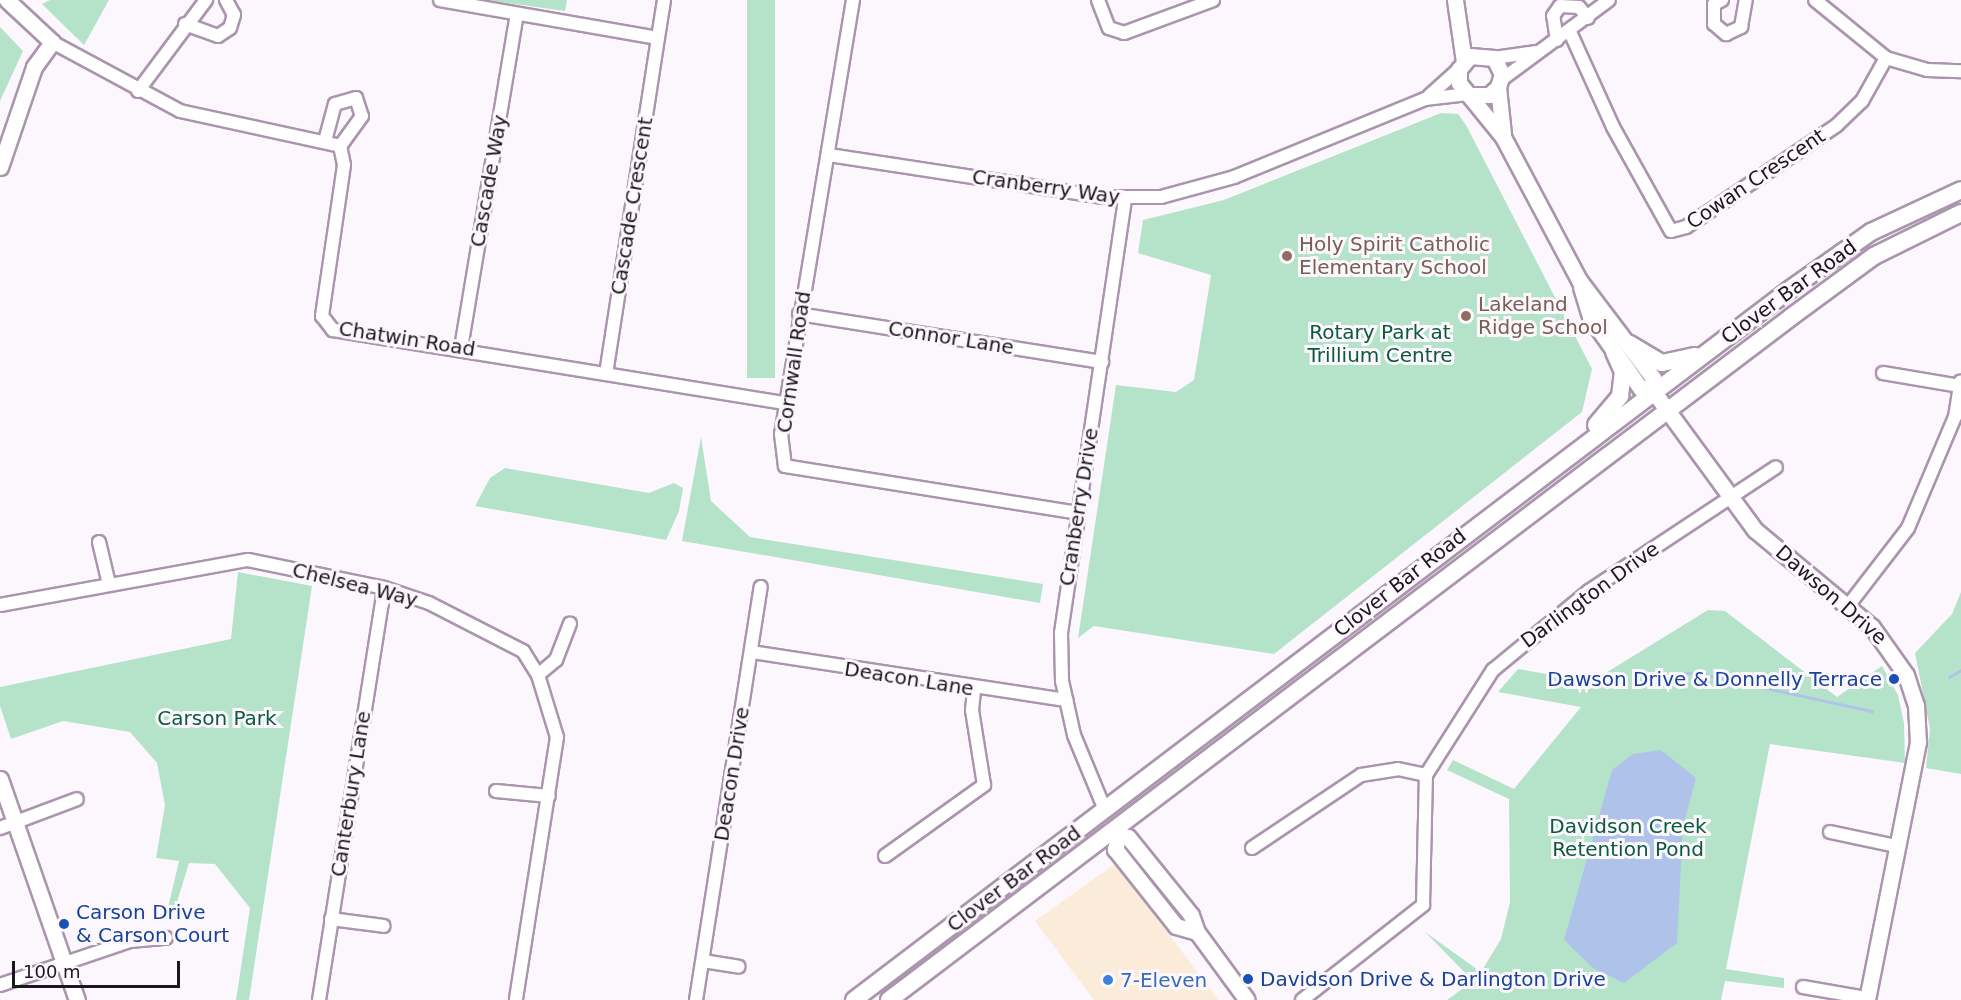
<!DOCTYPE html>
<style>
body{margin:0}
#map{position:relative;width:1961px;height:1000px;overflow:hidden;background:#fcf7fc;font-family:"DejaVu Sans",sans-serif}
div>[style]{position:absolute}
.commercial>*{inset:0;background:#fbecd9}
.green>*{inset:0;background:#b5e3ca;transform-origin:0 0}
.water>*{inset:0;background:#afc3ea}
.stream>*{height:3px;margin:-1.5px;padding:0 1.5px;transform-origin:1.5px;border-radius:1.5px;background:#afc3ea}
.roads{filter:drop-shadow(2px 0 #ab95ae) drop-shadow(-2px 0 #ab95ae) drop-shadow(0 2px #ab95ae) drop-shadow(0 -2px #ab95ae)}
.minor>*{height:12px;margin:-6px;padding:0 6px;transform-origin:6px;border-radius:6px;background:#fff}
.tertiary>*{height:15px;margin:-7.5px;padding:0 7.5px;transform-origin:7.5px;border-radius:7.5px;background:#fff}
.secondary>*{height:16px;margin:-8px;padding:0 8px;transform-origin:8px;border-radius:8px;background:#fff}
.dots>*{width:16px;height:16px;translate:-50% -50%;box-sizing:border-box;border:3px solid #fcf7fc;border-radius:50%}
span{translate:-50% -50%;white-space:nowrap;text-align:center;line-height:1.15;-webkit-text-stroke:6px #fcf7fc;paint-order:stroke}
.street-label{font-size:20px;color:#1e161f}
.education-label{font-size:20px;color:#785e54}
.left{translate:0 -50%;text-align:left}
.park-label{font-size:20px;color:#0a5b3c}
.transit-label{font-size:20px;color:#164399}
.right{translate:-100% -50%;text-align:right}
.shop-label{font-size:20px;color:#366cbe}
.scale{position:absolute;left:12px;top:961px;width:168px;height:27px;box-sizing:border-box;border:3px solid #1e161f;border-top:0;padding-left:8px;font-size:18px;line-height:21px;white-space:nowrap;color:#1e161f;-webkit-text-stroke:4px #fcf7fc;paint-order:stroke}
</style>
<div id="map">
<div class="commercial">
<div style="clip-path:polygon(1116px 863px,1218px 1000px,1094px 1000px,1035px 921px)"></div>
</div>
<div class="green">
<div style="clip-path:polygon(50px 0,109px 0,84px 45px,42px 4px)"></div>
<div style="clip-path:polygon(487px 0,567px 0,565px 11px)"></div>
<div style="left:747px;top:0;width:28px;height:378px"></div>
<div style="clip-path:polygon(0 27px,23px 51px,0 101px)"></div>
<div style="clip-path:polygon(1441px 113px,1458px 114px,1466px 125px,1592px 369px,1582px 412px,1274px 654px,1094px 626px,1078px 638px,1116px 385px,1176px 392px,1194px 380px,1211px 275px,1138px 253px,1143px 220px,1224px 200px)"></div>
<div style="clip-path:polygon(701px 437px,711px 501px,750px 537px,1043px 584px,1040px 603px,682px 541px)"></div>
<div style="clip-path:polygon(505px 468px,649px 493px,674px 483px,683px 488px,679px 511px,666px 540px,475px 506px,490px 478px)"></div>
<div style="clip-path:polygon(238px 572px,312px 586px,249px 1000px,236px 1000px,250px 908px,215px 864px,189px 863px,173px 915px,167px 912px,179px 861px,156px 858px,165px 805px,157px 763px,130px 732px,63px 721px,11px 739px,0 706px,0 687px,231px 639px)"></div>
<div style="clip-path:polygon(1961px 592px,1961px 774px,1926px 768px,1930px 729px,1915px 653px,1952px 614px)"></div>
<div style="clip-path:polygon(1708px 610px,1725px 611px,1837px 697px,1882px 666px,1898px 695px,1904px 723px,1905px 763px,1770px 744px,1726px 969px,1784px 978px,1784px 988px,1725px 981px,1721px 1000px,1447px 1000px,1473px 981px,1425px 932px,1481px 972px,1501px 939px,1510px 902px,1509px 799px,1447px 770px,1453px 760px,1514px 789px,1581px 707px,1498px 692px,1518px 669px,1591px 682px)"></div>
</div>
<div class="water">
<div style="clip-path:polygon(1661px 750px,1696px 778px,1683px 826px,1677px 943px,1624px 983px,1593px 968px,1564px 940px,1612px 770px,1633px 754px)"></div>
</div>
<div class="stream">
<div style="left:1671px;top:673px;width:26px"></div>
<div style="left:1697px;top:673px;width:179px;rotate:12.3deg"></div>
<div style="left:1949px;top:677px;width:14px;rotate:-30deg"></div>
</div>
<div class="roads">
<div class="minor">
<div style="left:440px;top:0;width:221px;rotate:9.9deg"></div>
<div style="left:658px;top:38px;width:339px;rotate:98.8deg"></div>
<div style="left:853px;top:0;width:440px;rotate:99.4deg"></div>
<div style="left:781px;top:434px;width:32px;rotate:83deg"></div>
<div style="left:785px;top:466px;width:297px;rotate:9.1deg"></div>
<div style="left:1098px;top:0;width:30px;rotate:69deg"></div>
<div style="left:1109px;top:28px;width:16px;rotate:18deg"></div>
<div style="left:1124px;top:33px;width:95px;rotate:-20.3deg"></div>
<div style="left:1722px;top:0;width:9px;rotate:153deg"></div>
<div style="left:1714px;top:4px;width:20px;rotate:90deg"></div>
<div style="left:1714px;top:24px;width:16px;rotate:40deg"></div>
<div style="left:1726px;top:34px;width:17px;rotate:-25deg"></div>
<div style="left:1741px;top:27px;width:27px;rotate:-80deg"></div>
<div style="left:1815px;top:0;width:92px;rotate:39.2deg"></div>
<div style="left:1886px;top:58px;width:43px;rotate:16.3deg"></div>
<div style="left:1927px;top:70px;width:34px;rotate:2deg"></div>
<div style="left:185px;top:24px;width:35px;rotate:20deg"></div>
<div style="left:218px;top:36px;width:14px;rotate:-34deg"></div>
<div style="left:230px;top:28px;width:14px;rotate:-73deg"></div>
<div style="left:234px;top:15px;width:17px;rotate:-118deg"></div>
<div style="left:1570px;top:32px;width:104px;rotate:65.6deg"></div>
<div style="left:1613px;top:127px;width:119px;rotate:60.9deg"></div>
<div style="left:1671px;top:231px;width:16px;rotate:-15deg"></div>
<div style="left:1686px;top:227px;width:182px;rotate:-34deg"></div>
<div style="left:1837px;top:125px;width:35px;rotate:-44deg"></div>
<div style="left:1862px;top:101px;width:49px;rotate:-60.8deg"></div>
<div style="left:658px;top:38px;width:38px;rotate:-81deg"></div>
<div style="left:1557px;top:40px;width:24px;rotate:-99deg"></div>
<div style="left:1553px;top:16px;width:12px;rotate:-55deg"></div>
<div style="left:1560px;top:6px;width:19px;rotate:3deg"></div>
<div style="left:1579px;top:7px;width:14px;rotate:51deg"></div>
<div style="left:52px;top:42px;width:145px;rotate:28.3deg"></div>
<div style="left:180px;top:111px;width:164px;rotate:12.3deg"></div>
<div style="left:340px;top:146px;width:19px;rotate:78deg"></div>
<div style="left:344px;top:165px;width:153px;rotate:98.3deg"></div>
<div style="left:322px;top:316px;width:18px;rotate:52deg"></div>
<div style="left:333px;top:330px;width:458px;rotate:9.2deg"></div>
<div style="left:1494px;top:58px;width:41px;rotate:-8.3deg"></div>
<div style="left:1501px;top:80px;width:134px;rotate:-36.5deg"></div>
<div style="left:138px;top:91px;width:114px;rotate:-53.2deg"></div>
<div style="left:1429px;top:96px;width:40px;rotate:-42deg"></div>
<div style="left:325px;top:141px;width:38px;rotate:-75deg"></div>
<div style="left:335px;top:104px;width:22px;rotate:-16deg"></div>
<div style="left:356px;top:98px;width:19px;rotate:72deg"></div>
<div style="left:362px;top:116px;width:37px;rotate:126deg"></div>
<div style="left:829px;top:155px;width:276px;rotate:8.7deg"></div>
<div style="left:1102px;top:197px;width:59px"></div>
<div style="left:1161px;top:197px;width:76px;rotate:-15.3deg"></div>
<div style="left:1234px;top:177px;width:206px;rotate:-22.2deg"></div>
<div style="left:1425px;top:99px;width:43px;rotate:-6.6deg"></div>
<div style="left:799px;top:314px;width:307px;rotate:9deg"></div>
<div style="left:461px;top:348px;width:338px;rotate:-80.5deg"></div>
<div style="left:1883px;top:373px;width:78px;rotate:9.6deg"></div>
<div style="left:99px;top:542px;width:43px;rotate:76.6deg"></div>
<div style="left:0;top:605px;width:252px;rotate:-10.3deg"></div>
<div style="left:248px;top:560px;width:139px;rotate:11.6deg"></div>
<div style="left:384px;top:588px;width:47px;rotate:18.4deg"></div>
<div style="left:429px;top:603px;width:106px;rotate:27.1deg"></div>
<div style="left:523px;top:651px;width:28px;rotate:58deg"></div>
<div style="left:538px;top:675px;width:65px;rotate:73deg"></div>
<div style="left:557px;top:737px;width:266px;rotate:98.9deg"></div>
<div style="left:1848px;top:606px;width:98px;rotate:-52.4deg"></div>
<div style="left:1908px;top:528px;width:121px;rotate:-67.1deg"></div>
<div style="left:1955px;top:417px;width:36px;rotate:-81deg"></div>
<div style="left:752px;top:652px;width:318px;rotate:8.7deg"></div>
<div style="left:538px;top:675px;width:23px;rotate:-40deg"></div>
<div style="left:556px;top:660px;width:39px;rotate:-69deg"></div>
<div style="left:496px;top:791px;width:53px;rotate:5.4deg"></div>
<div style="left:1105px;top:810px;width:81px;rotate:-112.5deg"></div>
<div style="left:1074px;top:735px;width:55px;rotate:-102.5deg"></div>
<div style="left:1062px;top:681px;width:48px;rotate:-91.2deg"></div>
<div style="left:1061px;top:633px;width:440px;rotate:-81.6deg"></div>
<div style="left:0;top:828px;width:82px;rotate:-20.6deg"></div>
<div style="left:1830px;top:832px;width:67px;rotate:12deg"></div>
<div style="left:1252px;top:848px;width:131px;rotate:-33.8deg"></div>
<div style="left:1361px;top:775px;width:37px;rotate:-9deg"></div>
<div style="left:1398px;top:769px;width:29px;rotate:12deg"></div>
<div style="left:885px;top:856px;width:122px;rotate:-35.6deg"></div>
<div style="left:984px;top:785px;width:76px;rotate:-99.1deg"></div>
<div style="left:972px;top:710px;width:20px;rotate:-84deg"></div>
<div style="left:331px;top:919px;width:53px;rotate:7.5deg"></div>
<div style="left:703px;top:961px;width:36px;rotate:9deg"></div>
<div style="left:0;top:985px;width:137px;rotate:-18.7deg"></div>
<div style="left:130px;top:941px;width:36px;rotate:-5deg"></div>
<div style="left:1803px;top:987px;width:65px;rotate:9.8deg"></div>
<div style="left:319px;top:1000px;width:417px;rotate:-81deg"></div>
<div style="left:696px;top:1000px;width:418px;rotate:-81.1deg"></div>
<div style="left:1302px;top:1000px;width:154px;rotate:-38.1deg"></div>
<div style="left:1423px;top:905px;width:130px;rotate:-88.7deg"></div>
<div style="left:1426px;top:775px;width:125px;rotate:-57.5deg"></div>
<div style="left:1493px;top:670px;width:124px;rotate:-39.5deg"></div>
<div style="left:1589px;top:591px;width:224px;rotate:-33.5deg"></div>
</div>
<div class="tertiary">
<div style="left:1455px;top:0;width:63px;rotate:81.7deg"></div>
<div style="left:1498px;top:87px;width:47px;rotate:83.9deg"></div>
<div style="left:1470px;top:95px;width:19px"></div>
<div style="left:1489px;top:95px;width:12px;rotate:-42deg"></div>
<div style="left:1498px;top:87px;width:14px;rotate:-73deg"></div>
<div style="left:1502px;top:74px;width:18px;rotate:-117deg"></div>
<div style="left:1494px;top:58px;width:24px;rotate:-175deg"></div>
<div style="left:1470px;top:56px;width:17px;rotate:130deg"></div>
<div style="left:1459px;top:69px;width:14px;rotate:90deg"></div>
<div style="left:1459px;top:83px;width:70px;rotate:50.8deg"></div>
<div style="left:1503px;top:137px;width:162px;rotate:62deg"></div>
<div style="left:1579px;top:280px;width:123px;rotate:52.9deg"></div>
<div style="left:1653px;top:378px;width:10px;rotate:101deg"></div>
<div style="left:0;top:167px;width:106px;rotate:-71.2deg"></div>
<div style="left:34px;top:67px;width:31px;rotate:-54deg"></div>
<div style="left:52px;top:42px;width:62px;rotate:-137deg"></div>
<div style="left:1581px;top:287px;width:31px;rotate:73deg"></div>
<div style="left:1590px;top:317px;width:88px;rotate:54.7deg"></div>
<div style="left:1641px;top:389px;width:10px;rotate:-6deg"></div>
<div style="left:1651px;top:388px;width:176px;rotate:53.8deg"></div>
<div style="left:1755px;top:530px;width:152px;rotate:39.7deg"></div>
<div style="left:1872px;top:627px;width:59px;rotate:54.7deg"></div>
<div style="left:1906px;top:675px;width:32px;rotate:72deg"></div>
<div style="left:1916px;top:705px;width:37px;rotate:87deg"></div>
<div style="left:1918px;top:742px;width:263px;rotate:101.2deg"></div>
<div style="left:0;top:779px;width:234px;rotate:70.8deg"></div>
<div style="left:1119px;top:835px;width:9px;rotate:13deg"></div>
<div style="left:1128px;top:837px;width:100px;rotate:51.1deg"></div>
<div style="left:1191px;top:915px;width:18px;rotate:71deg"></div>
<div style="left:1197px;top:932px;width:84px;rotate:53.7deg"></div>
<div style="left:1119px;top:835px;width:15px;rotate:106deg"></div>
<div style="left:1115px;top:849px;width:98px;rotate:51.6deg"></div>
<div style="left:1176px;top:926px;width:22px;rotate:16deg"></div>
</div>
<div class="secondary">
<div style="left:1630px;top:344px;width:37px;rotate:31deg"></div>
<div style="left:1662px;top:363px;width:34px;rotate:-12deg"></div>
<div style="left:1596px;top:425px;width:38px;rotate:-50deg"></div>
<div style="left:1620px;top:396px;width:24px;rotate:-83deg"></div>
<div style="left:1623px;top:372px;width:22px;rotate:-114deg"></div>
<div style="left:854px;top:1000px;width:1174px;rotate:-37.21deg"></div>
<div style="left:1789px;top:290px;width:100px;rotate:-35.3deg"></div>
<div style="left:1871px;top:232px;width:99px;rotate:-25deg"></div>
<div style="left:889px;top:1000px;width:1131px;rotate:-37.13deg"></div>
<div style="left:1791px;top:317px;width:103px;rotate:-36.3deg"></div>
<div style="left:1874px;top:256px;width:97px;rotate:-26.3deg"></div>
</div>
</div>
<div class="dots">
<div style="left:1287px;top:256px;background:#8d6e63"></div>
<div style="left:1466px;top:316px;background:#8d6e63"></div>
<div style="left:1894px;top:679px;background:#1a4fb4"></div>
<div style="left:64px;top:924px;background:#1a4fb4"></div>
<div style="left:1248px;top:979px;background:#1a4fb4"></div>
<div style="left:1108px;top:980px;background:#3f7fe0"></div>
</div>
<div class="street-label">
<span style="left:1756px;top:179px;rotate:-34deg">Cowan Crescent</span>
<span style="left:489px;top:181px;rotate:-80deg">Cascade Way</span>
<span style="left:1046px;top:187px;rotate:8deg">Cranberry Way</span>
<span style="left:632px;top:206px;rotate:-81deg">Cascade Crescent</span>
<span style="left:1789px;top:292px;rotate:-36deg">Clover Bar Road</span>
<span style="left:951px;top:338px;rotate:9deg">Connor Lane</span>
<span style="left:407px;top:339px;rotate:9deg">Chatwin Road</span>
<span style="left:794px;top:362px;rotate:-82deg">Cornwall Road</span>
<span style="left:1079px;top:507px;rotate:-81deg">Cranberry Drive</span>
<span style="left:1400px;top:583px;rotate:-38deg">Clover Bar Road</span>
<span style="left:355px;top:585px;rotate:14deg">Chelsea Way</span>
<span style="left:1590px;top:595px;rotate:-36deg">Darlington Drive</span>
<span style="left:1831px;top:595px;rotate:41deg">Dawson Drive</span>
<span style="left:909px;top:679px;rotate:9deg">Deacon Lane</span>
<span style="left:732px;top:774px;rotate:-81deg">Deacon Drive</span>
<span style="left:351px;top:794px;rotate:-81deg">Canterbury Lane</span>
<span style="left:1014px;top:879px;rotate:-37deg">Clover Bar Road</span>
</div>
<div class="education-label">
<span class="left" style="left:1299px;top:256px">Holy Spirit Catholic<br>Elementary School</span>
<span class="left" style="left:1478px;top:316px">Lakeland<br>Ridge School</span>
</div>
<div class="park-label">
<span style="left:1380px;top:344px">Rotary Park at<br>Trillium Centre</span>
<span style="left:217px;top:718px">Carson Park</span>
<span style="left:1628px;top:838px">Davidson Creek<br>Retention Pond</span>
</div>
<div class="transit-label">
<span class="right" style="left:1882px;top:679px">Dawson Drive &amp; Donnelly Terrace</span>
<span class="left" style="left:76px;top:924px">Carson Drive<br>&amp; Carson Court</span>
<span class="left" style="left:1260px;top:979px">Davidson Drive &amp; Darlington Drive</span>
</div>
<div class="shop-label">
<span class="left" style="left:1120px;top:980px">7-Eleven</span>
</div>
<div class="scale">100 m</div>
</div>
